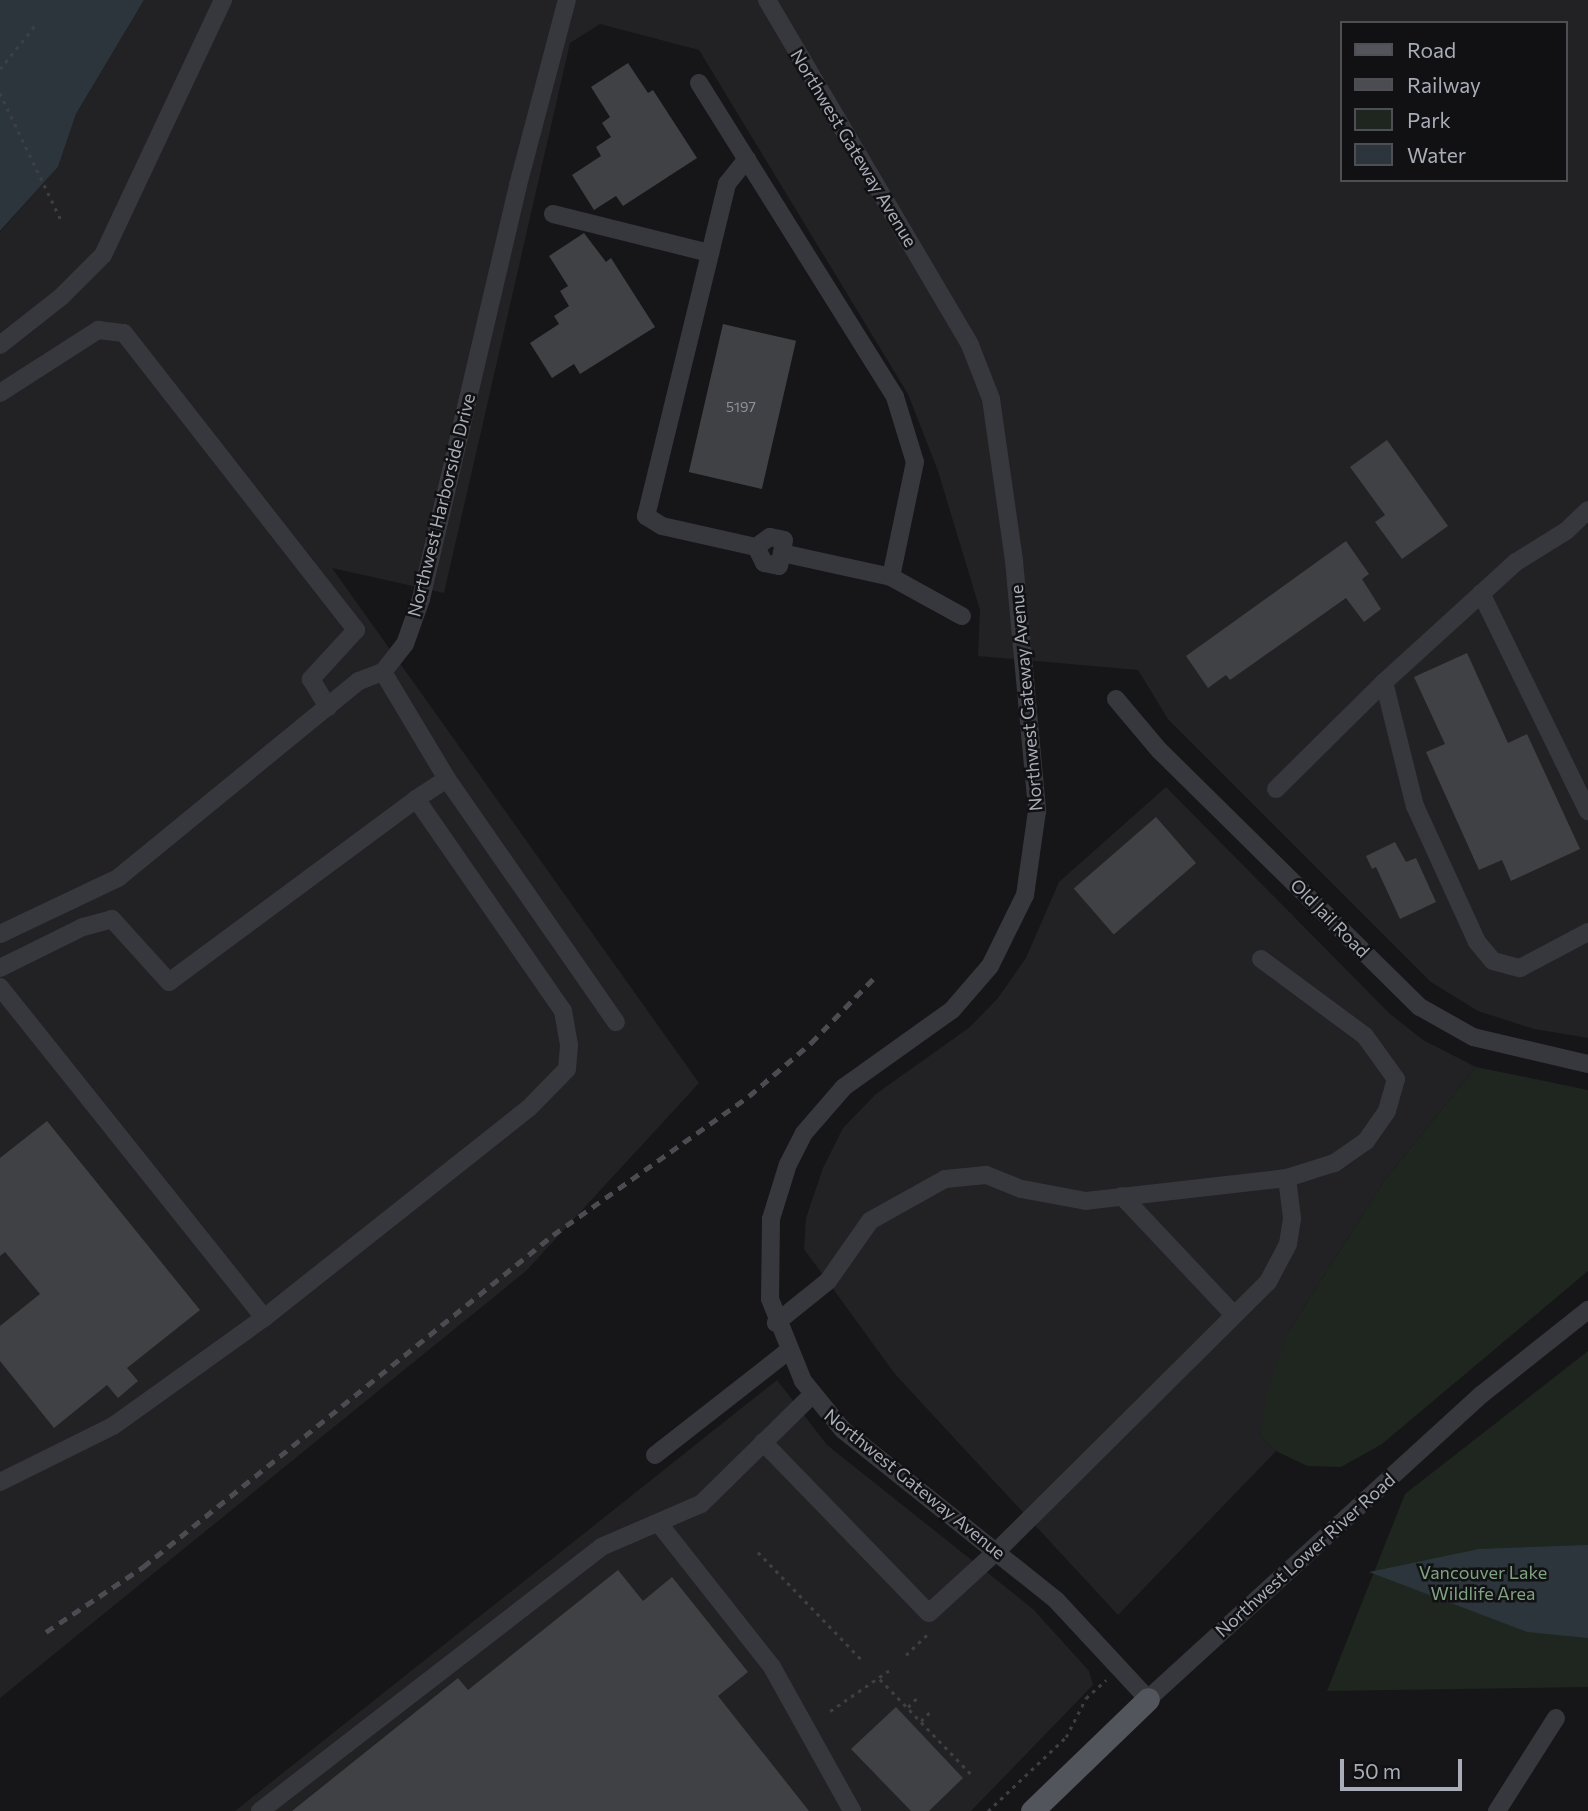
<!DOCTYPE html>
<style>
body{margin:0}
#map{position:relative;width:1588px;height:1811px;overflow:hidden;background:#161618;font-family:Commissioner,sans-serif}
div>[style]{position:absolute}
.built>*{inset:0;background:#222225}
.green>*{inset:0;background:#1e261f}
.water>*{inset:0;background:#2c353c}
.building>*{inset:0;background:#404145;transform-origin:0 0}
.path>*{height:2.5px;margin-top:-1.25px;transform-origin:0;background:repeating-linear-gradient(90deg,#3d3f44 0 3.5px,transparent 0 8.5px)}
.minor>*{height:18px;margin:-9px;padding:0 9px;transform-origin:9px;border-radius:9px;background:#37383d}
.major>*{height:23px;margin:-11.5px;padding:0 11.5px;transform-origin:11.5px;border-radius:11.5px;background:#53555c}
.rail>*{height:5px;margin-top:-2.5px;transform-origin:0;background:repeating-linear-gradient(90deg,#4a4c52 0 9px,transparent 0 16px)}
span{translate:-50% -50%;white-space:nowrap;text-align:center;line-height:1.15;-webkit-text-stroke:5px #111113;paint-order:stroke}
.number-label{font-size:14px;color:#8e929b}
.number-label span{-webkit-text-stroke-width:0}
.street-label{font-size:18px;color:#a8adb8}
.park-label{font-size:18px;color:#7fa381}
.legend{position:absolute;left:1340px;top:21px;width:228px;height:161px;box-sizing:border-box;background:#111113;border:2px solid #4d4f55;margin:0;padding:9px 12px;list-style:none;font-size:21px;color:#a8adb8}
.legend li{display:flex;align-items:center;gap:14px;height:35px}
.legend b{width:35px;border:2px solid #4d4f55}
.scale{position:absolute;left:1340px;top:1759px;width:122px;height:32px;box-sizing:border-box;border:4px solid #a8adb8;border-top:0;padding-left:9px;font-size:21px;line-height:24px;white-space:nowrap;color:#a8adb8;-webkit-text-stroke:5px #111113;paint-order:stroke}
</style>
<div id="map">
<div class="built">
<div style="clip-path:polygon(evenodd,144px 0,1588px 0,1588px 1038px,1534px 1029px,1478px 1011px,1431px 982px,1168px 719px,1138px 670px,978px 656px,980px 610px,938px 471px,908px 394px,699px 50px,600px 24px,570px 43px,444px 593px,332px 568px,699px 1083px,526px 1271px,0 1698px,0 232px,58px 167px,76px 114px,144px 0,1341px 23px,1565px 23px,1565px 180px,1341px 180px,1341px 23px)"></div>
<div style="clip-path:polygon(1166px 787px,1389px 1013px,1423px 1040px,1476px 1067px,1384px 1181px,1287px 1334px,1260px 1436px,1276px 1451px,1118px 1615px,895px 1374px,804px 1249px,806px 1218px,823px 1168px,843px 1128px,876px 1094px,970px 1027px,998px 998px,1026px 958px,1059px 882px)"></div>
<div style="clip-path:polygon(777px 1380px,827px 1445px,1033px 1609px,1089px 1671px,1093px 1685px,971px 1811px,235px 1811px)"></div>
</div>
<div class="green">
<div style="clip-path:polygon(1476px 1067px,1588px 1090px,1588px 1271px,1382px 1444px,1341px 1467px,1307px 1466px,1276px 1451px,1260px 1436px,1266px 1396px,1287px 1334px,1384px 1181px)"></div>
<div style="clip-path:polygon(1588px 1351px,1588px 1687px,1327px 1691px,1405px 1494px)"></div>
</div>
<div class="water">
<div style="clip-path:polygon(0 0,144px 0,76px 114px,58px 167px,0 231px)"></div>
<div style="clip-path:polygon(1588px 1545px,1588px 1638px,1527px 1632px,1369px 1572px,1479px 1549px)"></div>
</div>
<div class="building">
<div style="clip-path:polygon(628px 63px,648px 93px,653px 90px,697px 158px,623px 206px,616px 196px,594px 210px,572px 175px,601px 156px,596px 147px,611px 137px,602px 123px,610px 117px,591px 87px)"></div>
<div style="clip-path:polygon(584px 233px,606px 262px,611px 258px,655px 327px,580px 374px,574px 364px,552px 378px,530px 343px,559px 324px,554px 316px,569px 306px,560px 291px,568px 286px,549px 256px)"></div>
<div style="left:723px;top:324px;width:75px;height:152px;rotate:13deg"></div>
<div style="clip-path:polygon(1387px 440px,1448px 526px,1402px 559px,1375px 522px,1385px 515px,1350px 467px)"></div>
<div style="clip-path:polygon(1346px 541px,1369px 574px,1362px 579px,1381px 609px,1364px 622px,1346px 598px,1230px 680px,1226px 675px,1208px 688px,1186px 656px)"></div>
<div style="clip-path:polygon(1467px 653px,1508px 743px,1527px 734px,1580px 849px,1511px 881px,1502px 860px,1479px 870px,1426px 752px,1445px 744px,1414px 677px)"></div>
<div style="left:1156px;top:817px;width:61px;height:109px;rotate:49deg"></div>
<div style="clip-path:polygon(1395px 842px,1406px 862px,1416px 858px,1436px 902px,1400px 919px,1376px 867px,1372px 869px,1366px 856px)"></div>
<div style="clip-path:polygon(47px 1121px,200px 1310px,127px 1368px,138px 1381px,118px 1398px,107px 1385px,54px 1428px,0 1361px,0 1326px,40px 1294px,5px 1252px,0 1256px,0 1158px)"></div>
<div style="clip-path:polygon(618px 1570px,643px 1601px,672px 1577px,748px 1672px,718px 1696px,809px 1811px,292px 1811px,458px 1678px,468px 1690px)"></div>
<div style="clip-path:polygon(896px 1707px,963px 1778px,929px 1811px,911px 1811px,851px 1749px)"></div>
</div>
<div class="path">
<div style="left:0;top:69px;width:58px;rotate:-51.3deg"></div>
<div style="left:0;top:93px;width:143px;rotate:64.3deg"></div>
<div style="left:758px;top:1552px;width:150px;rotate:46.1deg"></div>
<div style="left:906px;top:1655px;width:33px;rotate:-44deg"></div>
<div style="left:880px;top:1679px;width:133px;rotate:46.2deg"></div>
<div style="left:908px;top:1707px;width:14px;rotate:-45deg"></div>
<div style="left:830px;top:1711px;width:74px;rotate:-34.5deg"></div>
<div style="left:921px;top:1721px;width:14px;rotate:-45deg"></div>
<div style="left:988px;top:1811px;width:108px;rotate:-43.5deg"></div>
<div style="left:1066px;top:1737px;width:44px;rotate:-62.9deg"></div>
<div style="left:1086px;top:1698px;width:27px;rotate:-42deg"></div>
</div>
<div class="minor">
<div style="left:767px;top:0;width:400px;rotate:59.5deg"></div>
<div style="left:970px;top:345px;width:58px;rotate:68.7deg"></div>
<div style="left:991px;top:399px;width:164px;rotate:81.9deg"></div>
<div style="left:1014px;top:561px;width:251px;rotate:84.7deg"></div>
<div style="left:1037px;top:811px;width:85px;rotate:98.1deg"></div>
<div style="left:1025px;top:895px;width:79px;rotate:116.2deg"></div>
<div style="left:990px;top:966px;width:58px;rotate:130.8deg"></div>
<div style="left:952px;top:1010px;width:133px;rotate:144.5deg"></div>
<div style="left:844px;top:1087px;width:61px;rotate:131deg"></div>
<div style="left:804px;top:1133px;width:35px;rotate:117deg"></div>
<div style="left:788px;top:1164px;width:58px;rotate:107.2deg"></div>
<div style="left:771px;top:1219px;width:80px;rotate:90.7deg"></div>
<div style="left:770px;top:1299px;width:88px;rotate:68.1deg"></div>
<div style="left:803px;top:1381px;width:63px;rotate:50.8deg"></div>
<div style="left:843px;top:1430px;width:273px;rotate:38.6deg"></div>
<div style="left:1056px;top:1600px;width:135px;rotate:47.1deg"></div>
<div style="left:1148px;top:1699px;width:451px;rotate:-42.4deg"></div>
<div style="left:1481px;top:1395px;width:137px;rotate:-38.5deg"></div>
<div style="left:699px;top:83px;width:370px;rotate:58deg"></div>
<div style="left:895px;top:397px;width:68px;rotate:72.9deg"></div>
<div style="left:915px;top:462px;width:117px;rotate:101.8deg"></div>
<div style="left:747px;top:159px;width:32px;rotate:129deg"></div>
<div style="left:727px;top:184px;width:342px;rotate:103.7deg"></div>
<div style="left:646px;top:516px;width:19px;rotate:32deg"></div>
<div style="left:662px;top:526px;width:96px;rotate:12.6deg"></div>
<div style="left:756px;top:547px;width:17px;rotate:-36deg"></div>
<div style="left:770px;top:537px;width:14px;rotate:12deg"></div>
<div style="left:784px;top:540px;width:13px;rotate:99deg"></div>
<div style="left:782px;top:553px;width:112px;rotate:12.4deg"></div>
<div style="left:891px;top:577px;width:81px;rotate:28.8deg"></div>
<div style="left:553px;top:214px;width:162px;rotate:14deg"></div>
<div style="left:0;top:345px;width:78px;rotate:-38.2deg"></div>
<div style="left:61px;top:297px;width:59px;rotate:-45deg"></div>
<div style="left:103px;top:255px;width:282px;rotate:-64.8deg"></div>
<div style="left:0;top:393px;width:117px;rotate:-32.7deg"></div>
<div style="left:98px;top:330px;width:26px;rotate:7deg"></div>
<div style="left:124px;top:333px;width:377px;rotate:52deg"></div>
<div style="left:356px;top:630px;width:67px;rotate:132.6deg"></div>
<div style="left:311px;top:679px;width:33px;rotate:59deg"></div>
<div style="left:1588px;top:510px;width:30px;rotate:136deg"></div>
<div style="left:1566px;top:531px;width:59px;rotate:148.2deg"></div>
<div style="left:1516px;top:562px;width:178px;rotate:137.7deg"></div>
<div style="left:1384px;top:682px;width:128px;rotate:76deg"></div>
<div style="left:1415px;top:806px;width:149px;rotate:65.5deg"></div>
<div style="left:1477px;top:942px;width:25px;rotate:50deg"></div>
<div style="left:1493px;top:961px;width:28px;rotate:15deg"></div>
<div style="left:1520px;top:968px;width:77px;rotate:-27.9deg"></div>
<div style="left:756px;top:547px;width:18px;rotate:63deg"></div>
<div style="left:764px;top:563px;width:15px;rotate:11deg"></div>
<div style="left:779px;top:566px;width:13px;rotate:-77deg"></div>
<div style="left:1481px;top:593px;width:243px;rotate:63.9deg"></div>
<div style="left:383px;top:672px;width:125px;rotate:59.1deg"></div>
<div style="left:447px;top:779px;width:296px;rotate:55.2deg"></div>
<div style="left:1116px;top:699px;width:67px;rotate:49.9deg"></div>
<div style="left:1159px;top:750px;width:366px;rotate:44.6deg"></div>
<div style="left:1420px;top:1007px;width:61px;rotate:29.5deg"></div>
<div style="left:1473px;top:1037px;width:118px;rotate:13.2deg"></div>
<div style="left:1276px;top:789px;width:152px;rotate:-44.7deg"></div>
<div style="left:0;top:934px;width:131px;rotate:-25.4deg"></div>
<div style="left:118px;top:878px;width:311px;rotate:-39.3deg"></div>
<div style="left:359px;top:681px;width:26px;rotate:-21deg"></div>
<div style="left:383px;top:672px;width:36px;rotate:-52deg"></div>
<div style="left:405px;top:644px;width:48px;rotate:-70.4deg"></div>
<div style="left:421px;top:599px;width:425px;rotate:-76.8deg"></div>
<div style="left:518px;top:185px;width:191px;rotate:-75.2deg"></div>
<div style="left:1261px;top:959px;width:129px;rotate:36.5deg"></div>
<div style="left:1365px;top:1036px;width:53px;rotate:54.2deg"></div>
<div style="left:1396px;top:1079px;width:33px;rotate:106deg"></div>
<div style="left:1387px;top:1111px;width:37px;rotate:125deg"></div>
<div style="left:1366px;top:1141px;width:39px;rotate:145deg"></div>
<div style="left:1334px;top:1163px;width:49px;rotate:162.3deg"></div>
<div style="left:0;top:968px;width:93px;rotate:-26.3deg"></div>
<div style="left:83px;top:927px;width:30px;rotate:-15deg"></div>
<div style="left:112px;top:919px;width:85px;rotate:47.9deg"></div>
<div style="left:169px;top:982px;width:307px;rotate:-36.5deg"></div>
<div style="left:0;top:987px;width:423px;rotate:51.4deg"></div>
<div style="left:1122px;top:1196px;width:163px;rotate:46.7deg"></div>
<div style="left:763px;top:1442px;width:238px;rotate:45.9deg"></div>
<div style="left:929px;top:1613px;width:92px;rotate:-42.4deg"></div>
<div style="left:997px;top:1551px;width:382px;rotate:-44.8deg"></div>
<div style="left:1268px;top:1282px;width:43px;rotate:-62.2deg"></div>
<div style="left:1288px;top:1244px;width:26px;rotate:-81deg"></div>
<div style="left:1292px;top:1218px;width:40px;rotate:-97.1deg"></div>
<div style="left:1287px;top:1178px;width:202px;rotate:173.5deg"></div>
<div style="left:1086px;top:1201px;width:66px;rotate:-169.5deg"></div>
<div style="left:1021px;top:1189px;width:38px;rotate:-158deg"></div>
<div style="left:986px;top:1175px;width:41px;rotate:174.4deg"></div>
<div style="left:945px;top:1179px;width:86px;rotate:150.8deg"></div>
<div style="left:870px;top:1221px;width:73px;rotate:125deg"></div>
<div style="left:828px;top:1281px;width:67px;rotate:141.1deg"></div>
<div style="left:655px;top:1455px;width:169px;rotate:-38deg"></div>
<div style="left:0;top:1482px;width:126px;rotate:-26.4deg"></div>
<div style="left:113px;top:1426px;width:186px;rotate:-35.6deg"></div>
<div style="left:264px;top:1318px;width:338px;rotate:-38.4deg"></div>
<div style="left:529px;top:1108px;width:54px;rotate:-45.7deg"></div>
<div style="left:567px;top:1069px;width:24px;rotate:-85deg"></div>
<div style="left:569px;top:1045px;width:35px;rotate:-100deg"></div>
<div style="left:563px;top:1011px;width:258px;rotate:-124.7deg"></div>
<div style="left:416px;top:799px;width:37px;rotate:-33deg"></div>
<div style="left:660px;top:1525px;width:181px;rotate:51.7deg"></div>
<div style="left:772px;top:1667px;width:165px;rotate:60.9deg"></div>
<div style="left:260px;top:1811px;width:431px;rotate:-37.7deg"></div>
<div style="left:601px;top:1547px;width:109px;rotate:-23.3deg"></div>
<div style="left:701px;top:1504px;width:156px;rotate:-44.5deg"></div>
<div style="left:1497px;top:1811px;width:110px;rotate:-57.6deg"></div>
</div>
<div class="major">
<div style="left:1032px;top:1811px;width:161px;rotate:-44deg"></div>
</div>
<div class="rail">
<div style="left:46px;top:1632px;width:117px;rotate:-33.8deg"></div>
<div style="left:143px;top:1567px;width:528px;rotate:-39deg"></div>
<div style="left:553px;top:1235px;width:240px;rotate:-35.3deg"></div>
<div style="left:749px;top:1096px;width:82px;rotate:-40.5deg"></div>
<div style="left:811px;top:1043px;width:95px;rotate:-45.9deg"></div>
</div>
<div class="number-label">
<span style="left:741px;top:407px">5197</span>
</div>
<div class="street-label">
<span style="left:854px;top:148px;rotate:59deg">Northwest Gateway Avenue</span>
<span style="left:441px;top:505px;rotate:-76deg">Northwest Harborside Drive</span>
<span style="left:1026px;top:698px;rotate:-95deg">Northwest Gateway Avenue</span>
<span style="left:1330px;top:918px;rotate:45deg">Old Jail Road</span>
<span style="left:915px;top:1484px;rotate:39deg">Northwest Gateway Avenue</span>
<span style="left:1305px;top:1555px;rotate:-42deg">Northwest Lower River Road</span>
</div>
<div class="park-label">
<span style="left:1483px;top:1583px">Vancouver Lake<br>Wildlife Area</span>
</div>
<ul class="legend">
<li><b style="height:9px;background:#53555c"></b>Road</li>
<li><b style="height:9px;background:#4a4c52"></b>Railway</li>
<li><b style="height:19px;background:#1e261f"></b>Park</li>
<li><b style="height:19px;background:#2c353c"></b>Water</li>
</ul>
<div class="scale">50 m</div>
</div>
